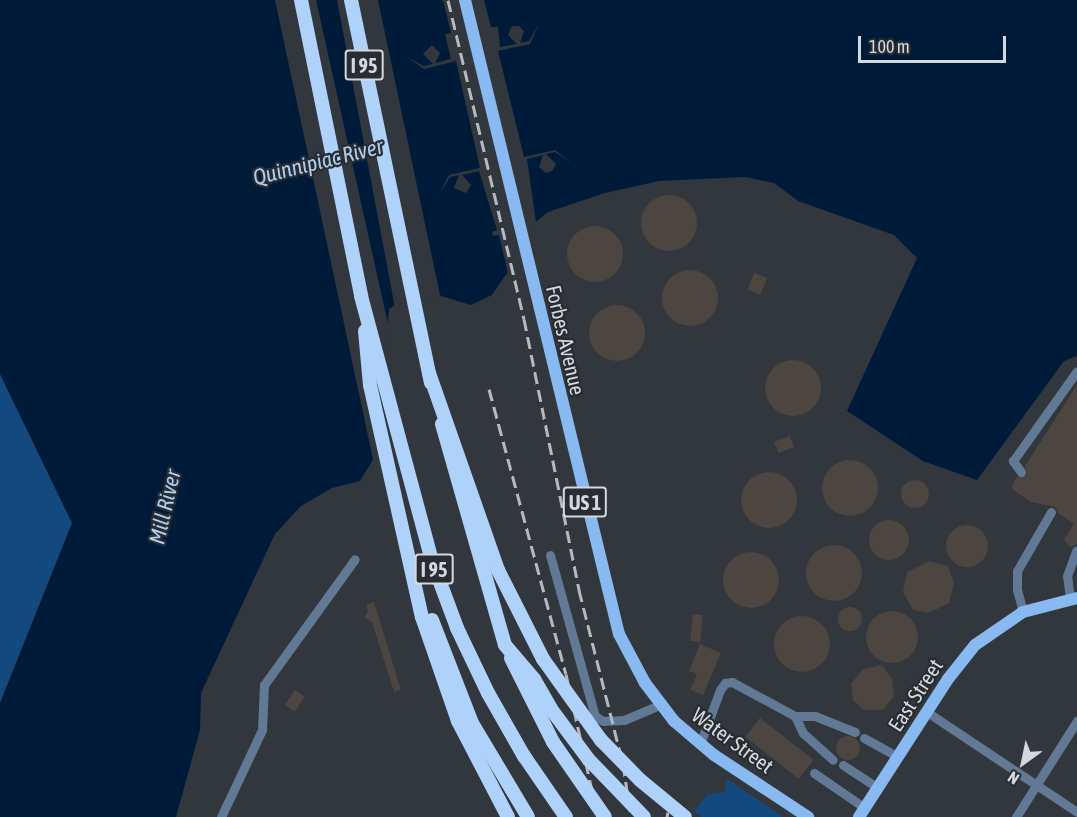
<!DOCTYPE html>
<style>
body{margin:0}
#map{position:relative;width:1077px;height:817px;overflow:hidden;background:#31373d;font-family:"Asap Condensed",sans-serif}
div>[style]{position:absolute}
.green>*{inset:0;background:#14497f}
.water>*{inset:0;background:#001b39}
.pier>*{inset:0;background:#31373d}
.building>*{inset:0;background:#4c4540;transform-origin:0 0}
.round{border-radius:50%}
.minor>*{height:9px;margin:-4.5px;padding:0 4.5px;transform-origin:4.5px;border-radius:4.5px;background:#617994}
.major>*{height:12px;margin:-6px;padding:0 6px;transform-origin:6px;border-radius:6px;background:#89b9f1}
.highway>*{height:14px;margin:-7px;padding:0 7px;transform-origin:7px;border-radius:7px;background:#afd2fa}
.rail>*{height:3px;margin-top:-1.5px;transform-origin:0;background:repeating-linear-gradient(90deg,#b6b9be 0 12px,transparent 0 18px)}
.highway-bridge>*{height:14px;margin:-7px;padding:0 7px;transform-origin:7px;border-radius:7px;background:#afd2fa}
span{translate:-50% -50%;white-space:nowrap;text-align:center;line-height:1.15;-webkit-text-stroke:4.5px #272d33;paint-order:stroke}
.shield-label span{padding:2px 4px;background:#272d33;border:2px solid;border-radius:4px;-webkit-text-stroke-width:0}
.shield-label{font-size:20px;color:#d5d8dc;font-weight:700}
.street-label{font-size:21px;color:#d5d8dc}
.water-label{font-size:22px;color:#b1cef0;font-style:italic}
.north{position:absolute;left:993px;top:733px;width:60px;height:60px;-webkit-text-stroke:4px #272d33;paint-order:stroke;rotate:213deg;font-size:16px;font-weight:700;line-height:24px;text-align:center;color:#d5d8dc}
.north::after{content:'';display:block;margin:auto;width:21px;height:27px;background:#d5d8dc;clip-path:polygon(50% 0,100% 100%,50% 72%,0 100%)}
.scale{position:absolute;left:858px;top:36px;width:148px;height:27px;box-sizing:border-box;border:3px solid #d5d8dc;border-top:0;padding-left:8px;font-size:18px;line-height:21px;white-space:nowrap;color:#d5d8dc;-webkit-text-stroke:4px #272d33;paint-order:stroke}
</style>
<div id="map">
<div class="green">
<div style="clip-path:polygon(0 374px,72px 523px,0 703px)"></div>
<div style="clip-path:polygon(727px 779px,782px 816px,781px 817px,702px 817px,694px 812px,708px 794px,725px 792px)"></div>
</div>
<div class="water">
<div style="clip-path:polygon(0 0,1077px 0,1077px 356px,1064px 361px,977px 480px,923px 461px,847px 411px,917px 258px,894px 235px,798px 201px,774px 183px,745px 177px,659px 181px,605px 193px,548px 212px,519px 236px,507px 273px,492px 295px,471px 305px,431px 293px,406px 297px,389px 309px,379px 450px,360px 481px,332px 488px,301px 506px,275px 534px,201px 693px,200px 730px,176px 817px,0 817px,0 703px,72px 523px,0 374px)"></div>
</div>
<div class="pier">
<div style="clip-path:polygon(275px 0,316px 0,390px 333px,382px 450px,374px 464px)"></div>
<div style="clip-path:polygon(337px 0,378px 0,441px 300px,431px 296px,407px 300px,395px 308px)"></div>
<div style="clip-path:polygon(443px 0,484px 0,491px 27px,498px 27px,500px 47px,517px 44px,508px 35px,512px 26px,519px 26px,524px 31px,520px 43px,529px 41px,539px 24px,530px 44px,498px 51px,524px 157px,555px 150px,572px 163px,555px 152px,546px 154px,556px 164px,552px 171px,546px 173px,539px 167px,543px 155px,527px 159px,536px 222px,542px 220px,522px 237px,509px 274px,505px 279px,508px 273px,499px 235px,493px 236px,492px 232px,497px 230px,479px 171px,462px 175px,471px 185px,466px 193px,454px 188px,459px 175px,450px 177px,439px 194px,449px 175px,480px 168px,456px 61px,424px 69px,406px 56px,423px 66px,433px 64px,423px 54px,432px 45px,440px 53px,435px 63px,451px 59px,445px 34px,451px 33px)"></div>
</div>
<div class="building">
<div class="round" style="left:641px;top:195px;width:56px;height:56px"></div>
<div class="round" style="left:567px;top:226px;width:56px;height:56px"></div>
<div class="round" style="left:662px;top:270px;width:56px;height:56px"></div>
<div style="left:754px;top:273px;width:14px;height:18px;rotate:21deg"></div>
<div class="round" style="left:589px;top:305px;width:56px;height:56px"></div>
<div class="round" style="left:765px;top:360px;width:56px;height:56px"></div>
<div style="clip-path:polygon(1077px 385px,1077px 544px,1070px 547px,1064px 539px,1074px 524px,1058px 513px,1055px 507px,1031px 502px,1013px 490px,1012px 485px,1017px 477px,1027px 475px,1025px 466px)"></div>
<div style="left:790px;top:436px;width:12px;height:17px;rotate:70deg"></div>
<div class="round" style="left:822px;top:460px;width:56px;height:56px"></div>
<div class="round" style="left:741px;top:472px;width:56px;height:56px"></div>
<div class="round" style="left:901px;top:480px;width:28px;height:28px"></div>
<div class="round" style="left:869px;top:520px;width:40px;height:40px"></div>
<div class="round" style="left:946px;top:525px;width:42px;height:42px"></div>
<div class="round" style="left:806px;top:545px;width:56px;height:56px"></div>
<div class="round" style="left:723px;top:552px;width:56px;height:56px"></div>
<div style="clip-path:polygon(929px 561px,948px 566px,954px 583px,949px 603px,929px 613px,913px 610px,903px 592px,907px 572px)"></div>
<div style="clip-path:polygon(374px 602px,401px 690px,394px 692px,372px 622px,364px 617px,368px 611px,366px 605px)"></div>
<div class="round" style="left:838px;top:607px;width:24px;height:24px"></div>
<div class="round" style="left:866px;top:611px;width:52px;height:52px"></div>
<div style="left:693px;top:614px;width:10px;height:27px;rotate:6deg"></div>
<div class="round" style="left:774px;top:616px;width:56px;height:56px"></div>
<div style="clip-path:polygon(700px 644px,721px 653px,703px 695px,690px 690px,697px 674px,689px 671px)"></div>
<div style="clip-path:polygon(882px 665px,892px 679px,894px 696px,883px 710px,864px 710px,853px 700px,851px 684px,863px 669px)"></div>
<div style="left:295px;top:690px;width:12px;height:18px;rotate:35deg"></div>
<div style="left:760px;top:718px;width:68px;height:24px;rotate:38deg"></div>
<div class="round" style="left:836px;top:736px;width:24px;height:24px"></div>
</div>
<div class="minor">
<div style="left:1021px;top:472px;width:14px;rotate:-126deg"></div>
<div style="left:1013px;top:461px;width:110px;rotate:-54.6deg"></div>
<div style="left:550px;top:555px;width:167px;rotate:74.4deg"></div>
<div style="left:595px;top:716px;width:9px;rotate:32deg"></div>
<div style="left:603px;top:721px;width:21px;rotate:-3deg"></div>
<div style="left:624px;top:720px;width:39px;rotate:-23deg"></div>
<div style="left:1070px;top:599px;width:23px;rotate:-97deg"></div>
<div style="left:1067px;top:576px;width:27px;rotate:-70deg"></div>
<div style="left:1023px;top:612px;width:23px;rotate:-105deg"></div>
<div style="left:1017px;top:590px;width:19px;rotate:-90deg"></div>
<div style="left:1017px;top:571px;width:68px;rotate:-60deg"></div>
<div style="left:927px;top:712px;width:180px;rotate:33.7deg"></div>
<div style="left:795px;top:716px;width:19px;rotate:65deg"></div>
<div style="left:803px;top:733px;width:40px;rotate:42deg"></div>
<div style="left:864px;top:738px;width:39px;rotate:29deg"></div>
<div style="left:700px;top:744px;width:58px;rotate:-69.7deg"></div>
<div style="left:720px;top:690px;width:9px;rotate:-54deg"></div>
<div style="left:725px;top:683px;width:7px;rotate:-8deg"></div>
<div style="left:732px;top:682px;width:72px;rotate:28.4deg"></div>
<div style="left:795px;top:716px;width:20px"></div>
<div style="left:815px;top:716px;width:43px;rotate:21.8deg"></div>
<div style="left:843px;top:765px;width:42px;rotate:33.3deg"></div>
<div style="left:814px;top:773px;width:62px;rotate:34.5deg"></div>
<div style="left:221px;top:817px;width:96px;rotate:-64.8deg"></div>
<div style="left:262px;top:730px;width:45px;rotate:-87.5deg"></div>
<div style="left:264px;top:685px;width:155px;rotate:-54.2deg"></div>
<div style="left:1016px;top:817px;width:114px;rotate:-57.6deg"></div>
</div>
<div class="major">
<div style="left:465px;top:0;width:652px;rotate:76.35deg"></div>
<div style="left:619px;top:634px;width:55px;rotate:62deg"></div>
<div style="left:645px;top:683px;width:48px;rotate:52.7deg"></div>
<div style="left:674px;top:721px;width:52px;rotate:40.4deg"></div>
<div style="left:714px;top:755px;width:113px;rotate:33.4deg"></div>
<div style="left:859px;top:817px;width:164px;rotate:-57.2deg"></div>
<div style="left:948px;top:679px;width:43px;rotate:-51.5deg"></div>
<div style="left:975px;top:645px;width:58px;rotate:-34.5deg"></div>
<div style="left:1023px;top:612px;width:56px;rotate:-14.5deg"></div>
</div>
<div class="highway">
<div style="left:301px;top:0;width:302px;rotate:78.5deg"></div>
<div style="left:361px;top:296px;width:271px;rotate:75deg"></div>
<div style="left:431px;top:558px;width:75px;rotate:69.6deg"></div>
<div style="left:457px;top:628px;width:72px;rotate:64.5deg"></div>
<div style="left:488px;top:693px;width:73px;rotate:60.3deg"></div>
<div style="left:524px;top:756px;width:74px;rotate:55.5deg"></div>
<div style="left:351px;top:0;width:391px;rotate:78.2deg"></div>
<div style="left:365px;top:331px;width:54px;rotate:84.7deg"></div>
<div style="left:370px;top:385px;width:238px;rotate:77.4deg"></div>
<div style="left:422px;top:617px;width:110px;rotate:70.9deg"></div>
<div style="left:458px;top:721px;width:108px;rotate:62.5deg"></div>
<div style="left:442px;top:424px;width:230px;rotate:74.1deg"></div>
<div style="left:432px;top:620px;width:110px;rotate:68.8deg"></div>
<div style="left:472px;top:723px;width:109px;rotate:59.2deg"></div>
</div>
<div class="rail">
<div style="left:448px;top:0;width:328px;rotate:76.6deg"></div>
<div style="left:524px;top:319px;width:277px;rotate:78.5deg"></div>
<div style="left:579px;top:590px;width:179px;rotate:75.8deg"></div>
<div style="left:623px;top:764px;width:54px;rotate:81.4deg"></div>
<div style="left:489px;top:389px;width:295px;rotate:74.9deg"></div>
<div style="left:566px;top:674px;width:147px;rotate:77.4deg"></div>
<div style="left:667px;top:817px;width:5px;rotate:-79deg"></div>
</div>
<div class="highway-bridge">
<div style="left:429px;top:373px;width:209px;rotate:70.7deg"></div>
<div style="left:498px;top:570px;width:100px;rotate:63.2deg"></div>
<div style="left:543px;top:659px;width:100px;rotate:54.4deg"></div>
<div style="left:601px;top:740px;width:56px;rotate:45.7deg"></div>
<div style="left:640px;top:780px;width:58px;rotate:39.4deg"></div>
<div style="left:505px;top:645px;width:45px;rotate:49.5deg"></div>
<div style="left:534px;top:679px;width:34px;rotate:60deg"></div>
<div style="left:551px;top:709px;width:64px;rotate:53.3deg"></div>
<div style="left:589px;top:760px;width:79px;rotate:46deg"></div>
<div style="left:511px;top:658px;width:94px;rotate:63.4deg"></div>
<div style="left:553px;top:742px;width:91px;rotate:55.3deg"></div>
</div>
<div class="shield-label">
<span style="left:364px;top:65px">I 95</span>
<span style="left:585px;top:502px">US 1</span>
<span style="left:434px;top:569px">I 95</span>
</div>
<div class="street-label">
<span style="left:566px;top:340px;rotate:77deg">Forbes Avenue</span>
<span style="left:915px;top:695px;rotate:-57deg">East Street</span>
<span style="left:733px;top:740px;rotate:36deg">Water Street</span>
</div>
<div class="water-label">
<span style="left:318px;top:162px;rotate:-14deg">Quinnipiac River</span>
<span style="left:165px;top:507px;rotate:-77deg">Mill River</span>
</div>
<div class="north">N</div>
<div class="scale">100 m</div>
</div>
